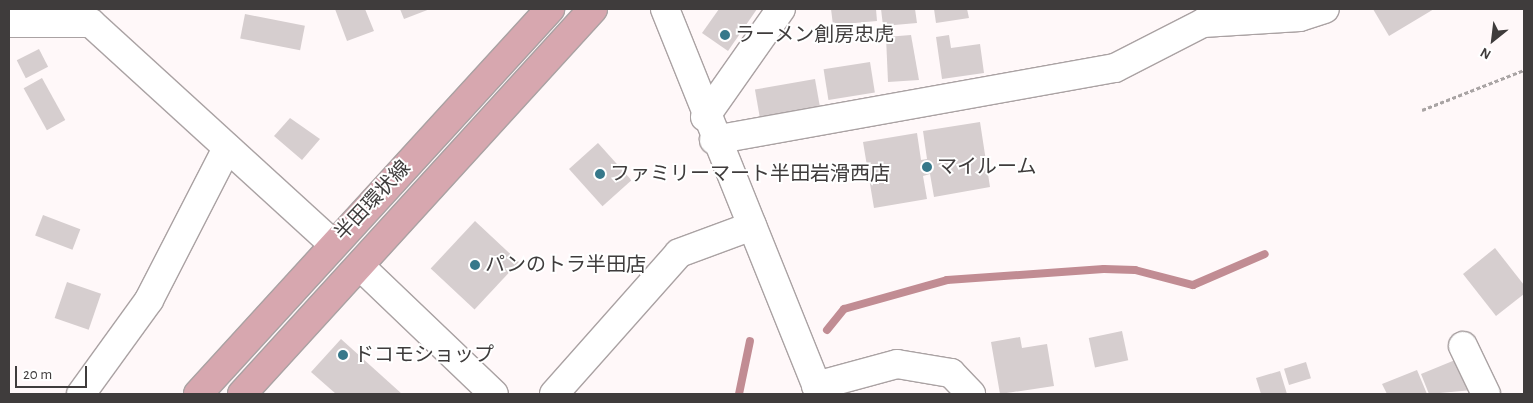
<!DOCTYPE html>
<meta charset="utf-8">
<style>
body{margin:0}
#map{position:relative;width:1533px;height:403px;overflow:hidden;background:#fff8f9;font-family:"Alegreya Sans","Noto Sans JP",sans-serif}
div>[style]{position:absolute}
.stream>*{height:8px;margin:-4px;padding:0 4px;transform-origin:4px;border-radius:4px;background:#c18c93}
.building>*{inset:0;background:#d6cecf;transform-origin:0 0}
.path>*{height:3px;margin-top:-1.5px;transform-origin:0;background:repeating-linear-gradient(90deg,#a9a4a4 0 4px,transparent 0 6.5px)}
.roads{filter:drop-shadow(1px 0 #aaa2a3) drop-shadow(-1px 0 #aaa2a3) drop-shadow(0 1px #aaa2a3) drop-shadow(0 -1px #aaa2a3)}
.minor>*{height:28px;margin:-14px;padding:0 14px;transform-origin:14px;border-radius:14px;background:#fff}
.major>*{height:28px;margin:-14px;padding:0 14px;transform-origin:14px;border-radius:14px;background:#d7a7af}
.dots>*{width:14px;height:14px;translate:-50% -50%;box-sizing:border-box;border:2px solid #fff;border-radius:50%}
span{translate:-50% -50%;white-space:nowrap;text-align:center;line-height:1.15;-webkit-text-stroke:4px #fff;paint-order:stroke}
.poi-label{font-size:20px;color:#3f3c3c}
.left{translate:0 -50%;text-align:left}
.street-label{font-size:20px;color:#3f3c3c}
.frame{position:absolute;inset:0;border:10px solid #3f3c3c;pointer-events:none}
.north{position:absolute;left:1468px;top:15px;width:50px;height:50px;-webkit-text-stroke:4px #fff;paint-order:stroke;rotate:209deg;font-size:14px;font-weight:700;line-height:20px;text-align:center;color:#3f3c3c}
.north::after{content:'';display:block;margin:auto;width:18px;height:22px;background:#3f3c3c;clip-path:polygon(50% 0,100% 100%,50% 72%,0 100%)}
.scale{position:absolute;left:15px;top:366px;width:72px;height:22px;box-sizing:border-box;border:2px solid #3f3c3c;border-top:0;padding-left:6px;font-size:15px;line-height:18px;white-space:nowrap;color:#3f3c3c;-webkit-text-stroke:4px #fff;paint-order:stroke}
</style>
<div id="map">
<div class="stream">
<div style="left:827px;top:330px;width:27px;rotate:-51deg"></div>
<div style="left:844px;top:309px;width:107px;rotate:-15.7deg"></div>
<div style="left:947px;top:280px;width:157px;rotate:-4deg"></div>
<div style="left:1104px;top:269px;width:31px;rotate:2deg"></div>
<div style="left:1135px;top:270px;width:60px;rotate:14.5deg"></div>
<div style="left:1193px;top:285px;width:78px;rotate:-23.3deg"></div>
<div style="left:739px;top:394px;width:54px;rotate:-78.3deg"></div>
</div>
<div class="building">
<div style="clip-path:polygon(335px 9px,365px 9px,374px 31px,347px 41px)"></div>
<div style="clip-path:polygon(400px 9px,430px 9px,404px 19px)"></div>
<div style="clip-path:polygon(719px 9px,757px 9px,728px 51px,702px 33px)"></div>
<div style="clip-path:polygon(831px 9px,876px 9px,877px 21px,833px 25px)"></div>
<div style="clip-path:polygon(881px 9px,915px 9px,917px 23px,883px 26px)"></div>
<div style="clip-path:polygon(934px 9px,967px 9px,969px 18px,936px 23px)"></div>
<div style="clip-path:polygon(1373px 9px,1434px 9px,1389px 36px)"></div>
<div style="left:245px;top:14px;width:61px;height:25px;rotate:11deg"></div>
<div style="clip-path:polygon(911px 35px,919px 80px,888px 82px,886px 37px)"></div>
<div style="clip-path:polygon(949px 35px,951px 48px,980px 44px,984px 73px,942px 79px,936px 37px)"></div>
<div style="left:39px;top:49px;width:20px;height:25px;rotate:63deg"></div>
<div style="left:870px;top:62px;width:31px;height:47px;rotate:81deg"></div>
<div style="left:42px;top:78px;width:48px;height:21px;rotate:61deg"></div>
<div style="left:815px;top:79px;width:28px;height:61px;rotate:80deg"></div>
<div style="clip-path:polygon(290px 118px,320px 139px,302px 160px,274px 136px)"></div>
<div style="clip-path:polygon(980px 122px,990px 187px,934px 197px,930px 174px,923px 176px,927px 199px,874px 208px,863px 142px,917px 133px,921px 160px,927px 159px,923px 131px)"></div>
<div style="left:598px;top:143px;width:50px;height:39px;rotate:48deg"></div>
<div style="left:43px;top:215px;width:40px;height:22px;rotate:21deg"></div>
<div style="left:475px;top:221px;width:60px;height:65px;rotate:43deg"></div>
<div style="clip-path:polygon(1495px 248px,1524px 285px,1524px 294px,1496px 316px,1463px 274px)"></div>
<div style="left:67px;top:282px;width:36px;height:38px;rotate:19deg"></div>
<div style="left:1122px;top:331px;width:30px;height:34px;rotate:78deg"></div>
<div style="clip-path:polygon(1020px 337px,1022px 348px,1047px 344px,1054px 386px,1000px 394px,991px 342px)"></div>
<div style="clip-path:polygon(341px 339px,402px 394px,336px 394px,311px 372px)"></div>
<div style="clip-path:polygon(1460px 358px,1473px 390px,1429px 394px,1421px 374px)"></div>
<div style="left:1306px;top:362px;width:17px;height:23px;rotate:73deg"></div>
<div style="clip-path:polygon(1417px 370px,1427px 394px,1387px 394px,1382px 384px)"></div>
<div style="clip-path:polygon(1280px 371px,1287px 394px,1261px 394px,1256px 378px)"></div>
</div>
<div class="path">
<div style="left:1422px;top:110px;width:110px;rotate:-21.4deg"></div>
</div>
<div class="roads">
<div class="minor">
<div style="left:665px;top:9px;width:415px;rotate:68.1deg"></div>
<div style="left:9px;top:23px;width:82px"></div>
<div style="left:91px;top:23px;width:328px;rotate:42.4deg"></div>
<div style="left:705px;top:117px;width:132px;rotate:-54.9deg"></div>
<div style="left:714px;top:140px;width:407px;rotate:-10.2deg"></div>
<div style="left:1115px;top:68px;width:99px;rotate:-27.1deg"></div>
<div style="left:1203px;top:23px;width:97px;rotate:-3.5deg"></div>
<div style="left:1300px;top:17px;width:26px;rotate:-18deg"></div>
<div style="left:360px;top:266px;width:185px;rotate:43.7deg"></div>
<div style="left:1463px;top:346px;width:53px;rotate:64.4deg"></div>
<div style="left:816px;top:386px;width:84px;rotate:-15.2deg"></div>
<div style="left:897px;top:364px;width:55px;rotate:9.5deg"></div>
<div style="left:951px;top:373px;width:29px;rotate:46deg"></div>
<div style="left:81px;top:394px;width:116px;rotate:-54.1deg"></div>
<div style="left:149px;top:300px;width:171px;rotate:-62.8deg"></div>
<div style="left:554px;top:394px;width:188px;rotate:-48.4deg"></div>
<div style="left:679px;top:253px;width:78px;rotate:-20.3deg"></div>
</div>
<div class="major">
<div style="left:198px;top:394px;width:522px;rotate:-47.56deg"></div>
<div style="left:242px;top:394px;width:521px;rotate:-47.64deg"></div>
</div>
</div>
<div class="dots">
<div style="left:725px;top:35px;background:#36788a"></div>
<div style="left:927px;top:167px;background:#36788a"></div>
<div style="left:600px;top:174px;background:#36788a"></div>
<div style="left:475px;top:265px;background:#36788a"></div>
<div style="left:343px;top:355px;background:#36788a"></div>
</div>
<div class="poi-label">
<span class="left" style="left:735px;top:35px">ラーメン創房忠虎</span>
<span class="left" style="left:937px;top:167px">マイルーム</span>
<span class="left" style="left:610px;top:174px">ファミリーマート半田岩滑西店</span>
<span class="left" style="left:485px;top:265px">パンのトラ半田店</span>
<span class="left" style="left:354px;top:355px">ドコモショップ</span>
</div>
<div class="street-label">
<span style="left:373px;top:201px;rotate:-47deg">半田環状線</span>
</div>
<div class="frame"></div>
<div class="north">N</div>
<div class="scale">20 m</div>
</div>
